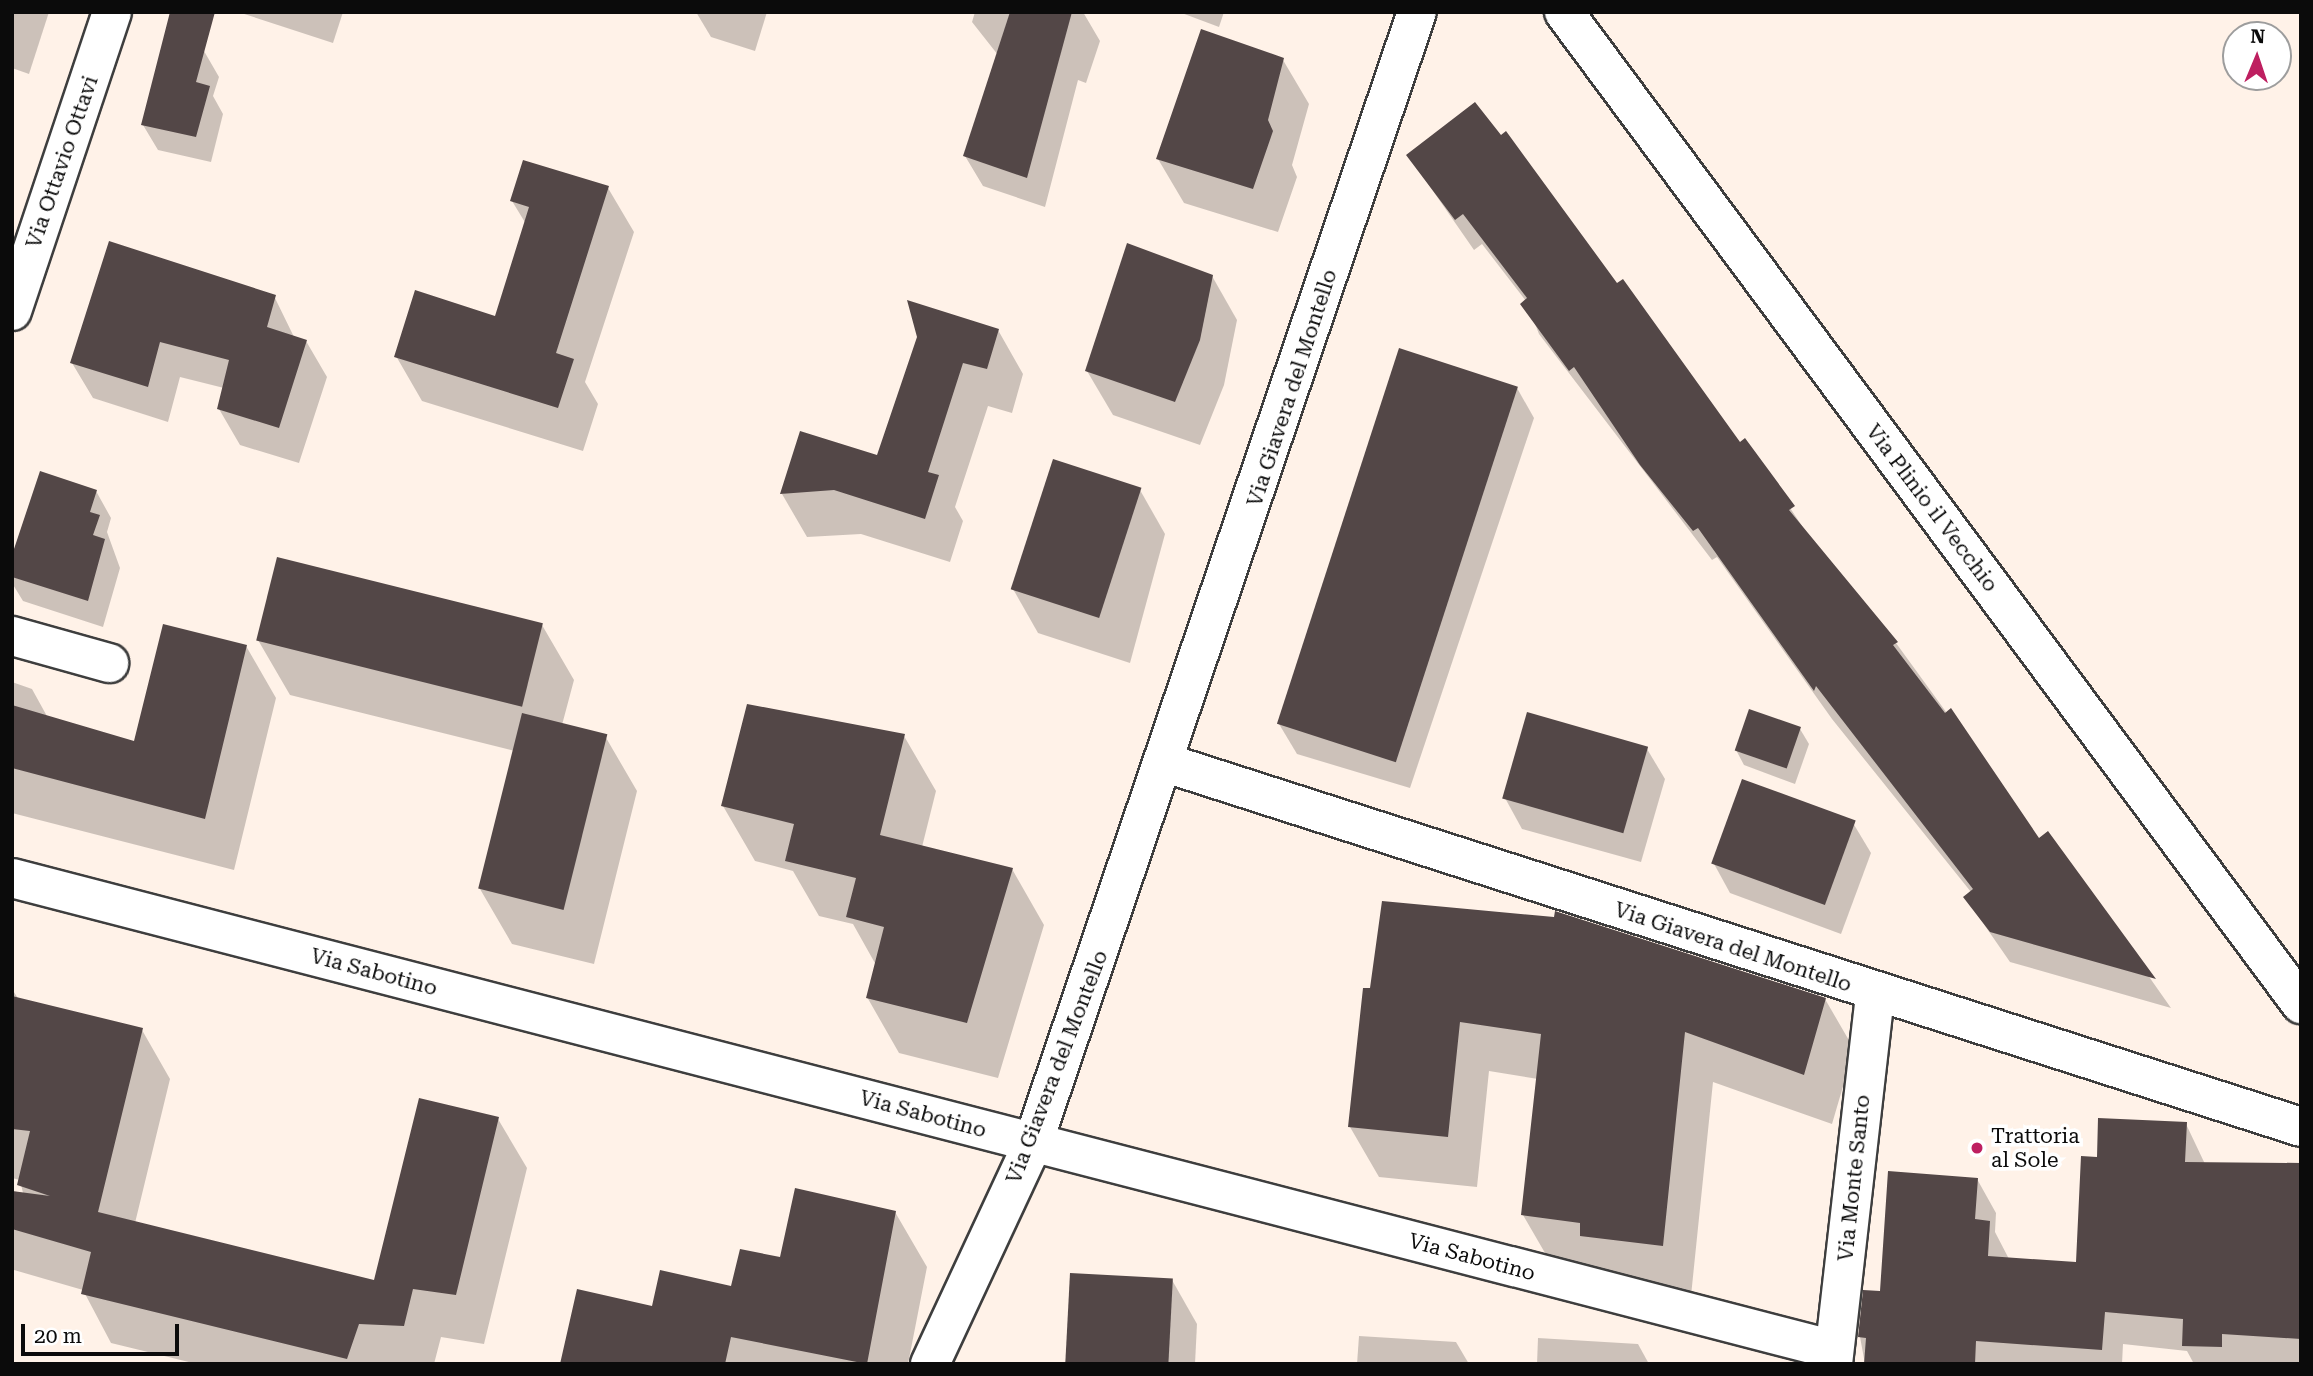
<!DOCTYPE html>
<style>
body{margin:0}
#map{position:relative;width:2313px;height:1376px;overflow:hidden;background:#fff2e8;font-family:"Roboto Serif",serif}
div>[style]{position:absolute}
.shadow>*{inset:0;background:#0003}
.building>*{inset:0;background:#534747;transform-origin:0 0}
.roads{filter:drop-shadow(2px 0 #3e3e3e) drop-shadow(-2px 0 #3e3e3e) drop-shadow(0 2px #3e3e3e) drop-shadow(0 -2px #3e3e3e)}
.street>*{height:38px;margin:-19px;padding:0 19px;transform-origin:19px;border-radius:19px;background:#fff}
.dots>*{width:19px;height:19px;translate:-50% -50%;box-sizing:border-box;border:4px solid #fff;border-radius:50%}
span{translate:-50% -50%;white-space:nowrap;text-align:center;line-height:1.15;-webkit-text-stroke:7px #fff;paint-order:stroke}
.street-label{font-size:21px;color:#0b0b0b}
.poi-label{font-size:21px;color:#0b0b0b}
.left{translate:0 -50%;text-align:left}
.frame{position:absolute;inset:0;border:14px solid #0b0b0b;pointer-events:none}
.north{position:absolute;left:2222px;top:21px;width:70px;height:70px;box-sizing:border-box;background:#fff;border:2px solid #9d9d9d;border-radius:50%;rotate:2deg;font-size:19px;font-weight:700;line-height:28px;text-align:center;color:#0b0b0b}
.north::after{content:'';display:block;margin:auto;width:24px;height:32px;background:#be1f60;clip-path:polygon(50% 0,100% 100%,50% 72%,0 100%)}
.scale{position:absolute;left:21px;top:1324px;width:158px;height:32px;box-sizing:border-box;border:4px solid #0b0b0b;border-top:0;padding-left:9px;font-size:21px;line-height:24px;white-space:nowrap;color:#0b0b0b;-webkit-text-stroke:5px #fff;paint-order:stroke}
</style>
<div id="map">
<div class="shadow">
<div style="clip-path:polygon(12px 12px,49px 12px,29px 74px,12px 68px)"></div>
<div style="clip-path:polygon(238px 12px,343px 12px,333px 43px)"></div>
<div style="clip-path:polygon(696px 12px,767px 12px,755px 51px,711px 37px)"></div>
<div style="clip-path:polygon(975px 12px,1083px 12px,1100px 41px,1086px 83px,1078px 80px,1045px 207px,983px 186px,965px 156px,998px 55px,972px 22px)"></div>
<div style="clip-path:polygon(1179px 12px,1224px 12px,1219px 27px)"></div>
<div style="clip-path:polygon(204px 51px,219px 77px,213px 96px,223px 114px,211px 162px,158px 150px,143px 125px)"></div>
<div style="clip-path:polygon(1283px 60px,1309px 104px,1292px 165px,1297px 177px,1278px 232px,1184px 203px,1158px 159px)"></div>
<div style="clip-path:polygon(1408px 155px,1617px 286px,1740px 445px,1745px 440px,1810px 538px,1896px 643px,2039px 840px,2048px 833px,2171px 1008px,2010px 962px,1965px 897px,1971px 892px,1832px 719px,1717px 557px,1712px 560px,1539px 334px,1526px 301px,1482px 244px,1474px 250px)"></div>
<div style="clip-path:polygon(608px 188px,634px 232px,585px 382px,598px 404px,583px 451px,422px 401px,396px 356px,496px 318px,526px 224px,512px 201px)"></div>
<div style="clip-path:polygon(1212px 276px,1237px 320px,1224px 385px,1200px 445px,1113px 415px,1087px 371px)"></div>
<div style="clip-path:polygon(274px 296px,294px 337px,306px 341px,327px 377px,299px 463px,240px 445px,219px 409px,224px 388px,180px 377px,168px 422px,93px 398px,72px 363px)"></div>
<div style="clip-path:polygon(998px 330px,1023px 374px,1012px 413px,988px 406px,955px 507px,963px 521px,950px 562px,861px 534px,807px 537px,782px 494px,878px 458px,919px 337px)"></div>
<div style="clip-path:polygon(1517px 388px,1534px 418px,1410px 788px,1297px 754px,1279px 724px)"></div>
<div style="clip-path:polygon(1140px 490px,1165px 534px,1130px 663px,1038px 633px,1013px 589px)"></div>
<div style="clip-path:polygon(96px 491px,111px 518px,107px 532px,120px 568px,103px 627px,23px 601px,12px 583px,12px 560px)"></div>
<div style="clip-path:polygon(542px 625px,574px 680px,562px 725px,605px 736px,637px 791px,594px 964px,512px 944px,480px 889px,515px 751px,290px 695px,258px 640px)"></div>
<div style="clip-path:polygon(246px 646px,276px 698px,234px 870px,12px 813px,12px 682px,32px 689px,48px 718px,135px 743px)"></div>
<div style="clip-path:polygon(1800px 729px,1809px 744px,1795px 784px,1744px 765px,1736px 750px)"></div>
<div style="clip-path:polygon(904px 736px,936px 791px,922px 847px,1012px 869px,1044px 925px,998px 1078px,899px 1053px,867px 997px,876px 965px,853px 924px,819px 916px,793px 871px,755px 861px,723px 806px)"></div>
<div style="clip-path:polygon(1647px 749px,1665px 779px,1641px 862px,1522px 829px,1505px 798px)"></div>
<div style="clip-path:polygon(1853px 823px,1871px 853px,1841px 934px,1730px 893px,1713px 862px)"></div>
<div style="clip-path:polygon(12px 989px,19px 1000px,142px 1030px,170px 1079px,135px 1223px,376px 1282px,498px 1119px,527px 1168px,484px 1344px,441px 1337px,434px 1364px,197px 1364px,111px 1343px,83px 1290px,14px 1270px,12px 1191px,23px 1193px,20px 1180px,12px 1178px)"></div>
<div style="clip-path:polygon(1364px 990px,1825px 999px,1854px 1049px,1832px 1124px,1713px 1082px,1691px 1296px,1552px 1265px,1523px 1215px,1538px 1079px,1489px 1071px,1477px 1187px,1379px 1177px,1350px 1127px)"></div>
<div style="clip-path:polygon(2186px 1124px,2205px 1164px,2301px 1166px,2301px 1364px,2194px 1364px,2187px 1351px,2123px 1344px,2122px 1364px,1865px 1364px,1860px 1337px,1881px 1293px,1977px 1179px,1996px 1213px,1995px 1232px,2009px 1259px,2078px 1264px,2098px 1158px)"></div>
<div style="clip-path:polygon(895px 1212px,927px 1267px,908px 1364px,562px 1364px,653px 1308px,732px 1288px,782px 1259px)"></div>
<div style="clip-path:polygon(1172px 1280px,1197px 1324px,1195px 1364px,1068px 1364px)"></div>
<div style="clip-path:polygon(1359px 1336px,1456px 1342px,1469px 1364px,1357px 1364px)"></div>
<div style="clip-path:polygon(1538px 1338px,1638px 1344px,1649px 1364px,1537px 1364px)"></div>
</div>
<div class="building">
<div style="clip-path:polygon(170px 12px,215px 12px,196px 82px,210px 86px,196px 137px,141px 125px)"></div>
<div style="clip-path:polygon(1010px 12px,1072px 12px,1027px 178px,963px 156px)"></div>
<div style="clip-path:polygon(1201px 29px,1284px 58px,1268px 120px,1273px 131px,1253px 189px,1156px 159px)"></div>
<div style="clip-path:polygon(1475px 102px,1501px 135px,1506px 131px,1617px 283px,1623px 279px,1740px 442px,1745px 438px,1795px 506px,1789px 510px,1898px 642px,1893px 645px,1945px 713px,1951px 708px,2039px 838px,2048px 831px,2156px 979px,1990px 932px,1963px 897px,1973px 889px,1816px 686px,1814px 691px,1698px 528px,1693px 531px,1640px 465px,1574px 367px,1569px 371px,1520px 304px,1527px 298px,1463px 214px,1455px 220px,1406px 155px)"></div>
<div style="clip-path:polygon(523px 160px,609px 186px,556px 353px,574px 359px,558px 408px,394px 357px,415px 290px,495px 316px,529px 207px,510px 201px)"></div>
<div style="clip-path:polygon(109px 241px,276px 295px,267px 327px,307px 340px,279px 428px,217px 409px,229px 360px,160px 342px,148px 387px,70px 363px)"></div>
<div style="clip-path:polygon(1127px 243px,1213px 275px,1200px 340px,1175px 402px,1085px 371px)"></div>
<div style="clip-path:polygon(907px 300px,999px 329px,987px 369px,963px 363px,928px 472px,939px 475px,925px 519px,834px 490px,780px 494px,800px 431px,877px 455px,917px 337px)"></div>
<div style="left:1399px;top:348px;width:125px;height:395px;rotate:18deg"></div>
<div style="left:1053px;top:459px;width:93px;height:137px;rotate:18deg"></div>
<div style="clip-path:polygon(40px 471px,97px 490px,90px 512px,100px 515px,93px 535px,105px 539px,88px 601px,12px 577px,12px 555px)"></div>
<div style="left:277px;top:557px;width:274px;height:86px;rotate:14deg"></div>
<div style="clip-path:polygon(163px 624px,247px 645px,205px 819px,12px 768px,12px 705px,134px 741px)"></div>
<div style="clip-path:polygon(747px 704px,905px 734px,880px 835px,1013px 868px,967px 1023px,866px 998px,884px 927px,846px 917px,856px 878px,785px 861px,794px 824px,721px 806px)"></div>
<div style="left:1749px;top:709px;width:55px;height:44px;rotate:19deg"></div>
<div style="left:1527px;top:712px;width:126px;height:90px;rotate:16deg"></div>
<div style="left:522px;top:713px;width:88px;height:181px;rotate:14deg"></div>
<div style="left:1742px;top:779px;width:121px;height:90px;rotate:20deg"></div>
<div style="clip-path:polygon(1382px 901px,1554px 917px,1555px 911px,1826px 998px,1804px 1075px,1685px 1032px,1663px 1246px,1580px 1236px,1580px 1223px,1521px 1215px,1541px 1034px,1460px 1022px,1448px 1137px,1348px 1127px,1363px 988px,1370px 988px)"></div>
<div style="clip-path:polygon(12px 996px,143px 1028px,98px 1212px,374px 1280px,419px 1098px,499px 1117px,456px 1295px,413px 1289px,404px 1326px,359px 1324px,347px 1359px,81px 1294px,91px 1252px,12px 1229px,12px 1191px,50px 1196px,17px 1185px,30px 1131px,12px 1129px)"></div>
<div style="clip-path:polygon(2098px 1118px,2187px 1122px,2185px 1162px,2301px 1163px,2301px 1339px,2222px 1334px,2222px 1347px,2182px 1346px,2183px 1319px,2105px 1312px,2102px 1350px,1976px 1341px,1975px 1364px,1864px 1364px,1866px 1338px,1858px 1337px,1863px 1290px,1880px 1291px,1888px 1171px,1978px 1178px,1975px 1219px,1990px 1221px,1988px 1256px,2076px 1262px,2081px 1156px,2097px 1157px)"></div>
<div style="clip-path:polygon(795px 1188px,896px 1211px,867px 1364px,731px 1337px,725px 1364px,560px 1364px,577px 1289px,652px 1306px,660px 1270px,731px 1286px,740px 1249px,780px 1257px)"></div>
<div style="left:1070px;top:1273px;width:103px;height:91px;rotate:3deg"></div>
</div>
<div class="roads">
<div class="street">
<div style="left:1564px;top:12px;width:1236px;rotate:53.39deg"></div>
<div style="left:12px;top:311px;width:315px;rotate:-71.5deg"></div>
<div style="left:12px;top:636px;width:101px;rotate:15.6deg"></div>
<div style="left:1166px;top:763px;width:1192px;rotate:17.78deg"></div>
<div style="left:12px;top:878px;width:1882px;rotate:14.52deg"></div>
<div style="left:930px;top:1364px;width:244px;rotate:-65deg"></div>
<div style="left:1033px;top:1143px;width:1194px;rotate:-71.25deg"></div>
<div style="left:1833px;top:1364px;width:373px;rotate:-83.5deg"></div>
</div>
</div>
<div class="dots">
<div style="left:1977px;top:1148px;background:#be1f60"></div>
</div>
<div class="street-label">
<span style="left:62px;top:162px;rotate:-71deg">Via Ottavio Ottavi</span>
<span style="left:1292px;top:388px;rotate:-72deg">Via Giavera del Montello</span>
<span style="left:1932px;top:508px;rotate:53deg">Via Plinio il Vecchio</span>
<span style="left:1733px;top:947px;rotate:18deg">Via Giavera del Montello</span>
<span style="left:374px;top:972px;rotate:15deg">Via Sabotino</span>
<span style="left:1057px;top:1067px;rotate:-69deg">Via Giavera del Montello</span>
<span style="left:923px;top:1114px;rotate:15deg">Via Sabotino</span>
<span style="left:1854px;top:1178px;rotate:-84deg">Via Monte Santo</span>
<span style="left:1472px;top:1257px;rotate:15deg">Via Sabotino</span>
</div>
<div class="poi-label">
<span class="left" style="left:1991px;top:1148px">Trattoria<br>al Sole</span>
</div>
<div class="frame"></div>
<div class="north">N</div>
<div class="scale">20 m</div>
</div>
